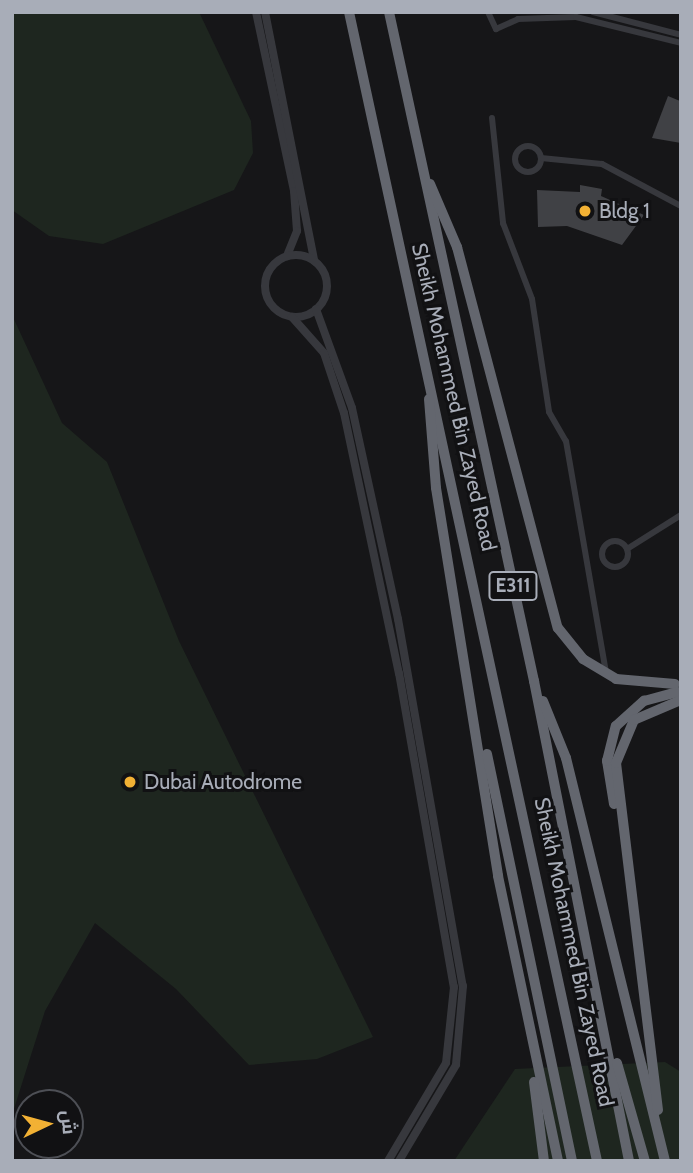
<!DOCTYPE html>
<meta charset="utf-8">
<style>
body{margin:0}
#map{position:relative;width:693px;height:1173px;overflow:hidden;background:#161618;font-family:Cabin,Cairo,sans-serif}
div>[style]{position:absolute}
.green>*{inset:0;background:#1e261f}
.building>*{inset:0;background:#404145}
.minor>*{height:6px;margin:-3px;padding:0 3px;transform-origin:3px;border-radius:3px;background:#37383d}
.minor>.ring{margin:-3px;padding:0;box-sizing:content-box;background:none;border:6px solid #37383d;border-radius:50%}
.tertiary>*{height:8px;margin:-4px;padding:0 4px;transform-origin:4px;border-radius:4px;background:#37383d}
.tertiary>.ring{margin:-4px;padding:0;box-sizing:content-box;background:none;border:8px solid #37383d;border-radius:50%}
.motorway>*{height:10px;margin:-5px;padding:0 5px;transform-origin:5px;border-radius:5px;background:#63666e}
.dots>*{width:19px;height:19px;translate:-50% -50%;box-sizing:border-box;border:4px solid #111113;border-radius:50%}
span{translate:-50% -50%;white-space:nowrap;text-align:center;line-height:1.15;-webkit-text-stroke:6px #111113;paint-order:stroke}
.shield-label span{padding:2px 5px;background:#111113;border:2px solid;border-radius:5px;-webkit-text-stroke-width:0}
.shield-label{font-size:19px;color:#a8adb8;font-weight:700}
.poi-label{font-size:21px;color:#a8adb8}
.left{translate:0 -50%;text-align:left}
.street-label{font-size:21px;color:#a8adb8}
.frame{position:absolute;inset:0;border:14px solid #a8adb8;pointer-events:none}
.north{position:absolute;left:14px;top:1089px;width:70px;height:70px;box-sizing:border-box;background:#111113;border:2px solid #4d4f55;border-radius:50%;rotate:85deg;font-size:19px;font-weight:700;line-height:28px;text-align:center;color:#a8adb8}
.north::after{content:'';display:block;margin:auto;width:24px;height:32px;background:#f2b134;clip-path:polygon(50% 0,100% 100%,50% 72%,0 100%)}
</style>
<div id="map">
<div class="green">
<div style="clip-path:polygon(12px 12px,199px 12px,251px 121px,253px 153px,234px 190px,103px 244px,49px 236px,12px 210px)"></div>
<div style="clip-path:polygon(12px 315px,62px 423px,107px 462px,179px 641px,373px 1037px,317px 1059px,249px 1065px,176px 989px,95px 923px,45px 1011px,12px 1115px)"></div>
<div style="clip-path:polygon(665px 1062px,681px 1072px,681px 1161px,454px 1161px,515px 1069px)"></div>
</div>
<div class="building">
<div style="clip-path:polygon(668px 96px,680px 101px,681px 143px,652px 138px)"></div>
<div style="clip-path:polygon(580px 185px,602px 189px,601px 196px,644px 215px,622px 245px,567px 226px,538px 227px,537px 190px,580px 192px)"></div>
</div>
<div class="minor">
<div style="left:488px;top:12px;width:19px;rotate:65deg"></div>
<div style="left:496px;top:29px;width:24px;rotate:-24deg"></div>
<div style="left:518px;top:19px;width:58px;rotate:-2deg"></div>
<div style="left:576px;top:17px;width:108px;rotate:13.9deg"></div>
<div style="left:593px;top:12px;width:91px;rotate:14.6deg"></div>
<div style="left:492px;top:118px;width:106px;rotate:84deg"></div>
<div style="left:503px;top:223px;width:81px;rotate:69.1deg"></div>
<div style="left:532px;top:299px;width:114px;rotate:81.4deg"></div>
<div style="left:549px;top:412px;width:34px;rotate:60deg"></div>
<div style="left:566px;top:441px;width:234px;rotate:80.2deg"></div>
<div class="ring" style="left:515px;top:146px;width:20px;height:20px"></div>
<div style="left:541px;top:158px;width:61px;rotate:5.6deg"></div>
<div style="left:602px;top:164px;width:89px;rotate:28deg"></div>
<div class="ring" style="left:602px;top:541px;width:20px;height:20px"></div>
<div style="left:627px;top:549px;width:64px;rotate:-32.2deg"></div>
</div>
<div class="tertiary">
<div style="left:256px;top:12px;width:183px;rotate:78deg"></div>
<div style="left:294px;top:191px;width:40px;rotate:85.7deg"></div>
<div style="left:297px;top:231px;width:27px;rotate:112deg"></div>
<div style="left:265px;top:12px;width:253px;rotate:78.8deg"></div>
<div class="ring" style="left:265px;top:255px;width:54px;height:54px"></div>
<div style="left:316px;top:309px;width:105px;rotate:70deg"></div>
<div style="left:352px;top:408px;width:216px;rotate:77.7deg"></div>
<div style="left:398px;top:619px;width:373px;rotate:80deg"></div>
<div style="left:463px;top:986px;width:79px;rotate:95.1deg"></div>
<div style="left:456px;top:1065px;width:112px;rotate:120.7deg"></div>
<div style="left:292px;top:317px;width:48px;rotate:48.4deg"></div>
<div style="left:324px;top:353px;width:63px;rotate:71.6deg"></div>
<div style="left:344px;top:413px;width:266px;rotate:78.1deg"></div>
<div style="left:399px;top:673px;width:319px;rotate:80.1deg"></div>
<div style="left:454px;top:987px;width:76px;rotate:96deg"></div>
<div style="left:446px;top:1063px;width:114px;rotate:120.6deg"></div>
</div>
<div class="motorway">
<div style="left:349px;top:12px;width:1175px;rotate:77.82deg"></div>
<div style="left:389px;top:12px;width:685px;rotate:77.77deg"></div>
<div style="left:534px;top:681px;width:489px;rotate:78.8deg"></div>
<div style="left:430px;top:184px;width:69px;rotate:66.8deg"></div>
<div style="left:457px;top:247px;width:394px;rotate:75.2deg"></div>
<div style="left:558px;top:628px;width:40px;rotate:51deg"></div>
<div style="left:583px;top:659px;width:39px;rotate:31deg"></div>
<div style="left:616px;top:679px;width:59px;rotate:4.8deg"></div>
<div style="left:429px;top:399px;width:89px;rotate:85.5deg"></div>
<div style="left:436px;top:488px;width:393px;rotate:80.9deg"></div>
<div style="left:498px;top:876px;width:291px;rotate:78.1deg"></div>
<div style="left:543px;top:701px;width:61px;rotate:68deg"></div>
<div style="left:566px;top:758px;width:415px;rotate:76.2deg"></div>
<div style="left:487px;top:754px;width:416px;rotate:78.2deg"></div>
<div style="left:614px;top:804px;width:44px;rotate:-99.2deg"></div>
<div style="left:607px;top:761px;width:36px;rotate:-76deg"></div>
<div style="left:616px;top:726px;width:38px;rotate:-42deg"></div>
<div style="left:644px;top:701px;width:35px;rotate:-15deg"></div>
<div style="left:617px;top:1063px;width:102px;rotate:74.1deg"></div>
<div style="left:534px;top:1082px;width:80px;rotate:82.8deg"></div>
<div style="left:658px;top:1110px;width:350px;rotate:-96.9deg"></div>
<div style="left:616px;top:763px;width:47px;rotate:-67.3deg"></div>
<div style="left:634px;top:720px;width:51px;rotate:-23.1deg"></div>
</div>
<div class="dots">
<div style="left:585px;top:211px;background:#f2b134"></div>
<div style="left:130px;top:782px;background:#f2b134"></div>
</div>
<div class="shield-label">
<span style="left:513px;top:586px">E311</span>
</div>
<div class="poi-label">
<span class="left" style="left:599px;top:211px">Bldg 1</span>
<span class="left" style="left:144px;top:782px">Dubai Autodrome</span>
</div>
<div class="street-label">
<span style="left:454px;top:397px;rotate:77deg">Sheikh Mohammed Bin Zayed Road</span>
<span style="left:574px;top:952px;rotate:78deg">Sheikh Mohammed Bin Zayed Road</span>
</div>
<div class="frame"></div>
<div class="north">ش</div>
</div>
